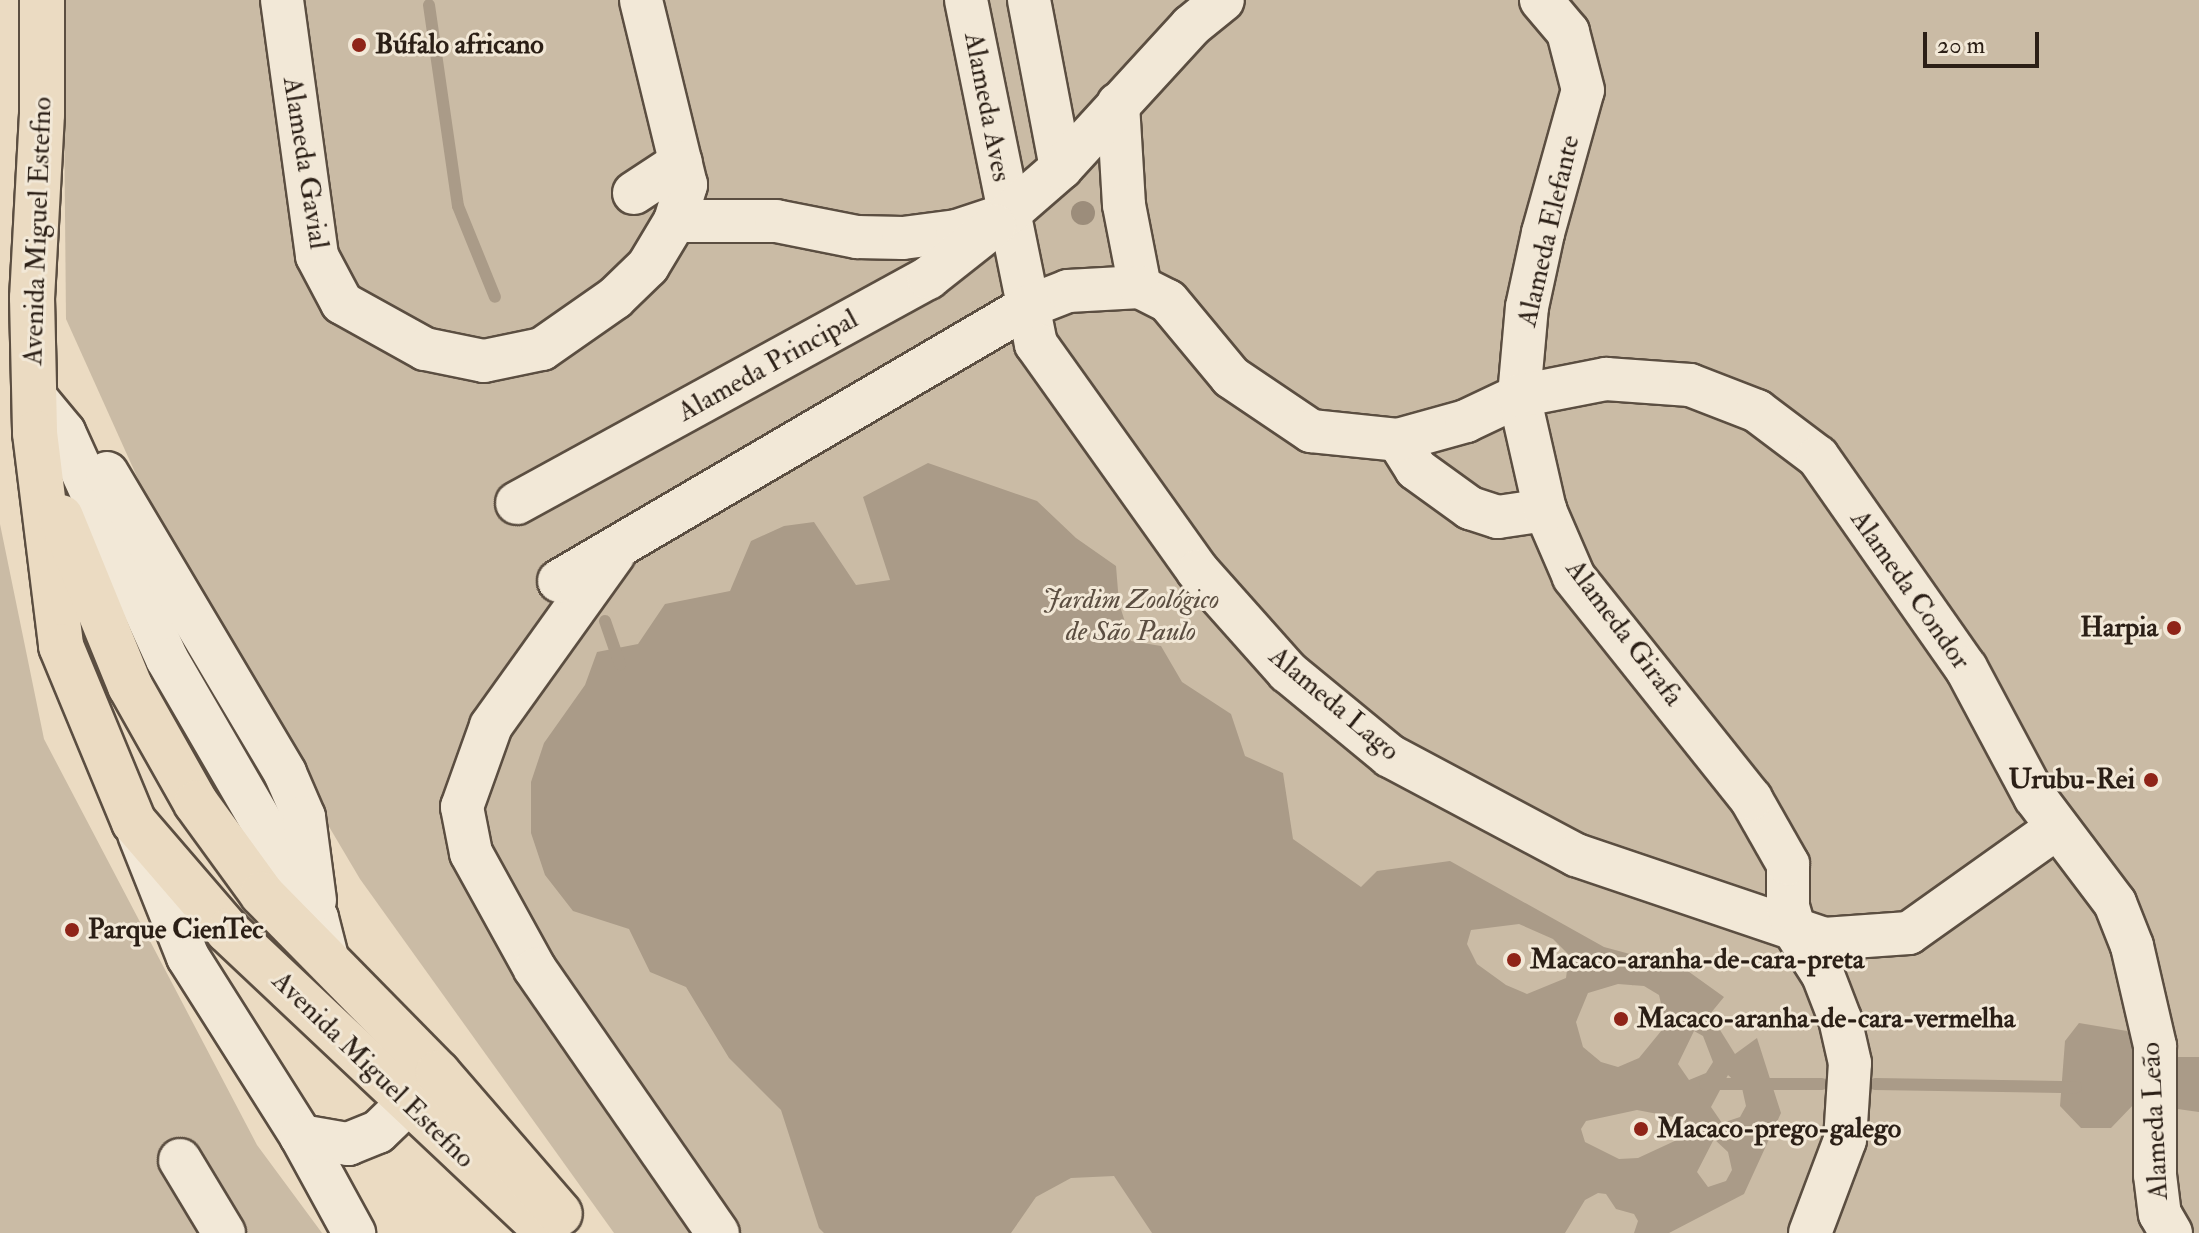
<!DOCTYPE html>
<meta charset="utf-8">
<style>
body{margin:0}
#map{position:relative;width:2199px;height:1233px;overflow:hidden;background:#ebdbc2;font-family:"IM FELL Double Pica",serif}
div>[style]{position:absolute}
.green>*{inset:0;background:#cabba5}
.water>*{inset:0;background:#aa9b88}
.stream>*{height:12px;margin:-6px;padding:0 6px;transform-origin:6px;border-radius:6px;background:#aa9b88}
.roads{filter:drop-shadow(2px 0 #5b4e41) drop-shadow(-2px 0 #5b4e41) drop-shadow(0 2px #5b4e41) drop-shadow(0 -2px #5b4e41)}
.minor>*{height:42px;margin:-21px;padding:0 21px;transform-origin:21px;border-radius:21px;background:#f2e8d7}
.major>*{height:44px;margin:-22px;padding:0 22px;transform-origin:22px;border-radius:22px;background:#ebdbc2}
.trees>*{width:24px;height:24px;margin:-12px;border-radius:50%;background:#9c8d7b}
.dots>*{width:22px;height:22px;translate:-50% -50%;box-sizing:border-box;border:4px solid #f2e8d7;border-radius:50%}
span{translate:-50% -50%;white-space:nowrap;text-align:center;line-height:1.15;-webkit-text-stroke:6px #f2e8d7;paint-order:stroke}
.poi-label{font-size:28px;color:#2b1f16;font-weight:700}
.left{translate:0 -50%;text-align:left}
.right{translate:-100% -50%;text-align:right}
.street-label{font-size:28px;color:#2b1f16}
.park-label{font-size:28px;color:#5b4e41;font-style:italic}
.scale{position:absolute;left:1923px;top:32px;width:116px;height:36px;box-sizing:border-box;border:4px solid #2b1f16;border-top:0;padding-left:10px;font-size:24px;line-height:28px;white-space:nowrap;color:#2b1f16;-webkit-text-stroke:6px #f2e8d7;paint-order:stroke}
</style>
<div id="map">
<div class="green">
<div style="clip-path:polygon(63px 0,2199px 0,2199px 1233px,614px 1233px,360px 879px,244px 683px,147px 499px,66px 319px)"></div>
<div style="clip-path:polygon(0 524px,44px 739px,257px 1145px,322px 1233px,0 1233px)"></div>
</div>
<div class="water">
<div style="clip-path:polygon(evenodd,928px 463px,1037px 501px,1076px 538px,1116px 566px,1119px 603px,1131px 641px,1161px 646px,1182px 682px,1231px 714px,1245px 756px,1283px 773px,1293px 839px,1361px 887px,1377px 871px,1450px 861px,1604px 947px,1685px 969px,1724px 997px,1710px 1014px,1735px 1054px,1757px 1038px,1781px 1113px,1744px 1194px,1669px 1233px,1634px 1233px,1638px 1221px,1634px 1214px,1616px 1209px,1606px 1194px,1598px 1193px,1585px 1200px,1565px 1233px,1152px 1233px,1114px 1176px,1071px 1178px,1036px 1197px,1011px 1233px,824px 1233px,819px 1228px,781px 1110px,729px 1058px,686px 987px,650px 972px,629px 929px,573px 911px,545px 875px,531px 833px,531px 782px,544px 743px,585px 685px,597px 652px,638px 644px,665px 604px,730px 591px,751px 541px,784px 526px,814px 522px,856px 585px,890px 580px,863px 497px,928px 463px,1519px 924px,1553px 939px,1569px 955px,1566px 978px,1527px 994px,1506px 985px,1477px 964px,1467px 944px,1471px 930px,1519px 924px,928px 463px,1618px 984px,1644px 986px,1659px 995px,1666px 1025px,1639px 1058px,1618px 1067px,1601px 1062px,1583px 1047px,1576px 1022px,1588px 993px,1618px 984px,928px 463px,1694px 1031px,1703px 1036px,1713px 1062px,1706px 1073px,1689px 1080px,1678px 1064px,1694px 1031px,928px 463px,1728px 1075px,1742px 1088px,1746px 1106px,1740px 1117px,1722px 1123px,1711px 1107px,1728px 1075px,928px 463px,1637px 1110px,1684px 1119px,1687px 1129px,1679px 1139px,1638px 1158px,1619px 1159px,1585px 1142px,1581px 1129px,1586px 1121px,1637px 1110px,928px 463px,1714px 1139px,1728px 1152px,1732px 1170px,1726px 1181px,1708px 1187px,1697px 1172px,1714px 1139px)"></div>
<div style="clip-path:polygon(2079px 1023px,2127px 1031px,2139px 1046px,2140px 1057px,2199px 1057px,2199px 1112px,2135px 1103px,2111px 1128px,2081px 1128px,2060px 1106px,2065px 1041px)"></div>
</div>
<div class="stream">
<div style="left:429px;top:5px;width:203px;rotate:81.8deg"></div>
<div style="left:458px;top:206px;width:98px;rotate:67.9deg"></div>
<div style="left:605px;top:621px;width:46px;rotate:70.8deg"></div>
<div style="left:1705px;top:1084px;width:117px"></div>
<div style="left:1875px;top:1084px;width:201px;rotate:0.9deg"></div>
</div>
<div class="roads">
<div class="minor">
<div style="left:282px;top:0;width:258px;rotate:82.2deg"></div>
<div style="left:317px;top:256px;width:53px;rotate:62deg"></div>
<div style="left:342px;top:303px;width:95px;rotate:29deg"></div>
<div style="left:425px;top:349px;width:60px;rotate:11.5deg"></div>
<div style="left:484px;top:361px;width:59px;rotate:-11.7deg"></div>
<div style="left:542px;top:349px;width:89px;rotate:-34.9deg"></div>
<div style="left:615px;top:298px;width:46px;rotate:-44.1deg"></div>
<div style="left:648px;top:266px;width:52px;rotate:-59deg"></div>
<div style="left:675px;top:221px;width:38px;rotate:-73deg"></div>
<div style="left:686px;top:185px;width:190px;rotate:-103.7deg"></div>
<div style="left:966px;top:0;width:351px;rotate:78.5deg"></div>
<div style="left:1036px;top:344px;width:279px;rotate:54.5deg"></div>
<div style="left:1198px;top:571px;width:135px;rotate:48.3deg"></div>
<div style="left:1288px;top:672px;width:132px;rotate:39.5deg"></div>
<div style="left:1390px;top:756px;width:211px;rotate:28deg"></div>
<div style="left:1576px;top:855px;width:262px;rotate:18.7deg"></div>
<div style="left:1824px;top:939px;width:85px;rotate:-4deg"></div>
<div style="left:1909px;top:933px;width:181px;rotate:-35.4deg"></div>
<div style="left:1029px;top:0;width:171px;rotate:79.2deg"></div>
<div style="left:1118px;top:104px;width:101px;rotate:86.6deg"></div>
<div style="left:1124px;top:205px;width:84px;rotate:79deg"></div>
<div style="left:634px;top:193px;width:56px;rotate:-33.4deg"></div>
<div style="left:675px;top:221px;width:101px"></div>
<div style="left:776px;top:221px;width:83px;rotate:11.2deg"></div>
<div style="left:857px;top:237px;width:46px;rotate:1.2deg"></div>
<div style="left:903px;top:238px;width:54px;rotate:-7.4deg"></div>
<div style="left:957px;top:231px;width:54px;rotate:-18.4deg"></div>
<div style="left:1008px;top:214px;width:70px;rotate:-41deg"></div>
<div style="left:1061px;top:168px;width:193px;rotate:-47.5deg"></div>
<div style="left:1191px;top:26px;width:41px;rotate:-39.1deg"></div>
<div style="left:34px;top:396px;width:47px;rotate:50.2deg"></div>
<div style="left:64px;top:432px;width:249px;rotate:65.6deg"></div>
<div style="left:167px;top:659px;width:299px;rotate:59.9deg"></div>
<div style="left:317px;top:918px;width:44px;rotate:75.7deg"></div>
<div style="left:1398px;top:440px;width:34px;rotate:58deg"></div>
<div style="left:1416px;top:469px;width:67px;rotate:35.8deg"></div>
<div style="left:1470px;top:508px;width:29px;rotate:18deg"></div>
<div style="left:1498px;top:517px;width:48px;rotate:-8.5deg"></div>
<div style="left:107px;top:473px;width:349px;rotate:59.3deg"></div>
<div style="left:285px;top:773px;width:48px;rotate:66.6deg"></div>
<div style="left:304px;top:817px;width:84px;rotate:82.5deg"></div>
<div style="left:517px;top:503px;width:469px;rotate:-28.7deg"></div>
<div style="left:928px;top:278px;width:85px;rotate:-38.3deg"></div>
<div style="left:614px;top:554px;width:211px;rotate:125.6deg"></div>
<div style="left:491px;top:726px;width:86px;rotate:109.7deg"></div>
<div style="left:462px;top:807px;width:47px;rotate:78.9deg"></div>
<div style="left:471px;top:853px;width:132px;rotate:61.1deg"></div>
<div style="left:535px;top:969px;width:321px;rotate:55.3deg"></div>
<div style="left:559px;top:581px;width:542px;rotate:-30.35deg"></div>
<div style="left:1027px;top:307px;width:44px;rotate:-21.3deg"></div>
<div style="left:1068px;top:291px;width:72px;rotate:-3.2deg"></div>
<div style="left:1140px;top:287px;width:31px;rotate:27deg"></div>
<div style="left:1168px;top:301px;width:99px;rotate:50.3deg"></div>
<div style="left:1231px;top:377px;width:97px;rotate:34deg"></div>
<div style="left:1311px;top:431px;width:87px;rotate:5.9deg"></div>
<div style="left:1398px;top:440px;width:71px;rotate:-15.6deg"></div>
<div style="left:1466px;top:421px;width:59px;rotate:-25.3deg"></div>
<div style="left:1519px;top:396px;width:89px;rotate:-84.9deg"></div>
<div style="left:1527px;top:307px;width:76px;rotate:-77.8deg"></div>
<div style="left:1543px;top:233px;width:148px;rotate:-74.4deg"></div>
<div style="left:1583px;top:90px;width:60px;rotate:-104.5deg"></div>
<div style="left:1568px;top:32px;width:42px;rotate:-130.2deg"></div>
<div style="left:139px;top:834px;width:132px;rotate:68.3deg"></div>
<div style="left:188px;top:957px;width:212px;rotate:57.7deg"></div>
<div style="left:301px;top:1136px;width:111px;rotate:61.3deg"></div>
<div style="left:301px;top:1136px;width:48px;rotate:9.7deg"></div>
<div style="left:348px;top:1144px;width:32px;rotate:-22deg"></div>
<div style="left:378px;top:1132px;width:79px;rotate:-44deg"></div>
<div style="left:180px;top:1160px;width:85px;rotate:58.9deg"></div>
<div style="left:1810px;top:1233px;width:99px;rotate:-69.4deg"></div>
<div style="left:1845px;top:1140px;width:77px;rotate:-86.3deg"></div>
<div style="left:1850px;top:1063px;width:45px;rotate:-102.8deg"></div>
<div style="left:1840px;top:1019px;width:47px;rotate:-111.1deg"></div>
<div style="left:1823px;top:975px;width:52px;rotate:-122.5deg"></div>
<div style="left:1795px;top:931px;width:25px;rotate:-106deg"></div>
<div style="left:1788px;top:907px;width:43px;rotate:-90deg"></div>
<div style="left:1788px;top:864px;width:75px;rotate:-119.6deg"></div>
<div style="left:1751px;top:799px;width:284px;rotate:-128.6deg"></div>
<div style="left:1574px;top:577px;width:73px;rotate:-113.4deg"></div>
<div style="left:1545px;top:510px;width:117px;rotate:-102.8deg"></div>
<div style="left:1519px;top:396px;width:89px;rotate:-11.1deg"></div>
<div style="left:1606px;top:379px;width:84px;rotate:4.1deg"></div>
<div style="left:1690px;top:385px;width:72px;rotate:21.2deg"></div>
<div style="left:1757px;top:411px;width:76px;rotate:37deg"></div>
<div style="left:1818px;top:457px;width:258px;rotate:55deg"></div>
<div style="left:1966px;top:668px;width:146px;rotate:61.9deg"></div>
<div style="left:2035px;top:797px;width:133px;rotate:53deg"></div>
<div style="left:2115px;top:903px;width:46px;rotate:68.4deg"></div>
<div style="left:2132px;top:946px;width:103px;rotate:77deg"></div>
<div style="left:2155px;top:1046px;width:129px;rotate:90deg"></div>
<div style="left:2155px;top:1175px;width:39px;rotate:83deg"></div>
<div style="left:2160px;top:1214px;width:22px;rotate:60deg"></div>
</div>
<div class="major">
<div style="left:42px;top:0;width:114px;rotate:90deg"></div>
<div style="left:42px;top:114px;width:184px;rotate:93.1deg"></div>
<div style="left:32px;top:298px;width:135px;rotate:88.7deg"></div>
<div style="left:35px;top:433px;width:215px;rotate:83deg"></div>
<div style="left:61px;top:646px;width:191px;rotate:67.5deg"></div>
<div style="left:134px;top:822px;width:144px;rotate:49.2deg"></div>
<div style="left:228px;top:931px;width:440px;rotate:43.3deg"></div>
<div style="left:61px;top:517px;width:183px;rotate:67.8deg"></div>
<div style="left:130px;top:686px;width:134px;rotate:60.6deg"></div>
<div style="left:196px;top:803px;width:112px;rotate:54deg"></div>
<div style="left:262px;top:894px;width:251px;rotate:45.5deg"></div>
<div style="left:438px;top:1073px;width:186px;rotate:49.1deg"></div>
</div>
</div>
<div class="trees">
<div style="left:1083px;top:213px"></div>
</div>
<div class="dots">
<div style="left:359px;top:45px;background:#8f2418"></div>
<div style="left:2174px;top:628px;background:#8f2418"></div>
<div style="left:2151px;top:780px;background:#8f2418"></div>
<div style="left:72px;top:930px;background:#8f2418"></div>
<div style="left:1514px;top:960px;background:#8f2418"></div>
<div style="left:1621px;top:1019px;background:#8f2418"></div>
<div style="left:1641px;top:1129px;background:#8f2418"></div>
</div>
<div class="poi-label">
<span class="left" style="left:375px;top:45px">Búfalo africano</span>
<span class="right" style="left:2158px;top:628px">Harpia</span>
<span class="right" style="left:2135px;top:780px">Urubu-Rei</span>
<span class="left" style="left:88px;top:930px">Parque CienTec</span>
<span class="left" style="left:1530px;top:960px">Macaco-aranha-de-cara-preta</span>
<span class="left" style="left:1637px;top:1019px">Macaco-aranha-de-cara-vermelha</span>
<span class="left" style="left:1657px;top:1129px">Macaco-prego-galego</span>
</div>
<div class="street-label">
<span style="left:987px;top:107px;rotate:79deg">Alameda Aves</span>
<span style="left:305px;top:163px;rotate:81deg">Alameda Gavial</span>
<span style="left:38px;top:231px;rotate:-88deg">Avenida Miguel Estefno</span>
<span style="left:1549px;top:231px;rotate:-77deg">Alameda Elefante</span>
<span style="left:768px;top:366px;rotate:-29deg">Alameda Principal</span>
<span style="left:1910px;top:590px;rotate:55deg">Alameda Condor</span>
<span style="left:1624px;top:633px;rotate:53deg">Alameda Girafa</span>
<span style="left:1334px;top:704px;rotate:40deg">Alameda Lago</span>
<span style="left:373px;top:1070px;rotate:44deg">Avenida Miguel Estefno</span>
<span style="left:2155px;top:1121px;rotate:-93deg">Alameda Leão</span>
</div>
<div class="park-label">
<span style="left:1131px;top:616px">Jardim Zoológico<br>de São Paulo</span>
</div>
<div class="scale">20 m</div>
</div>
